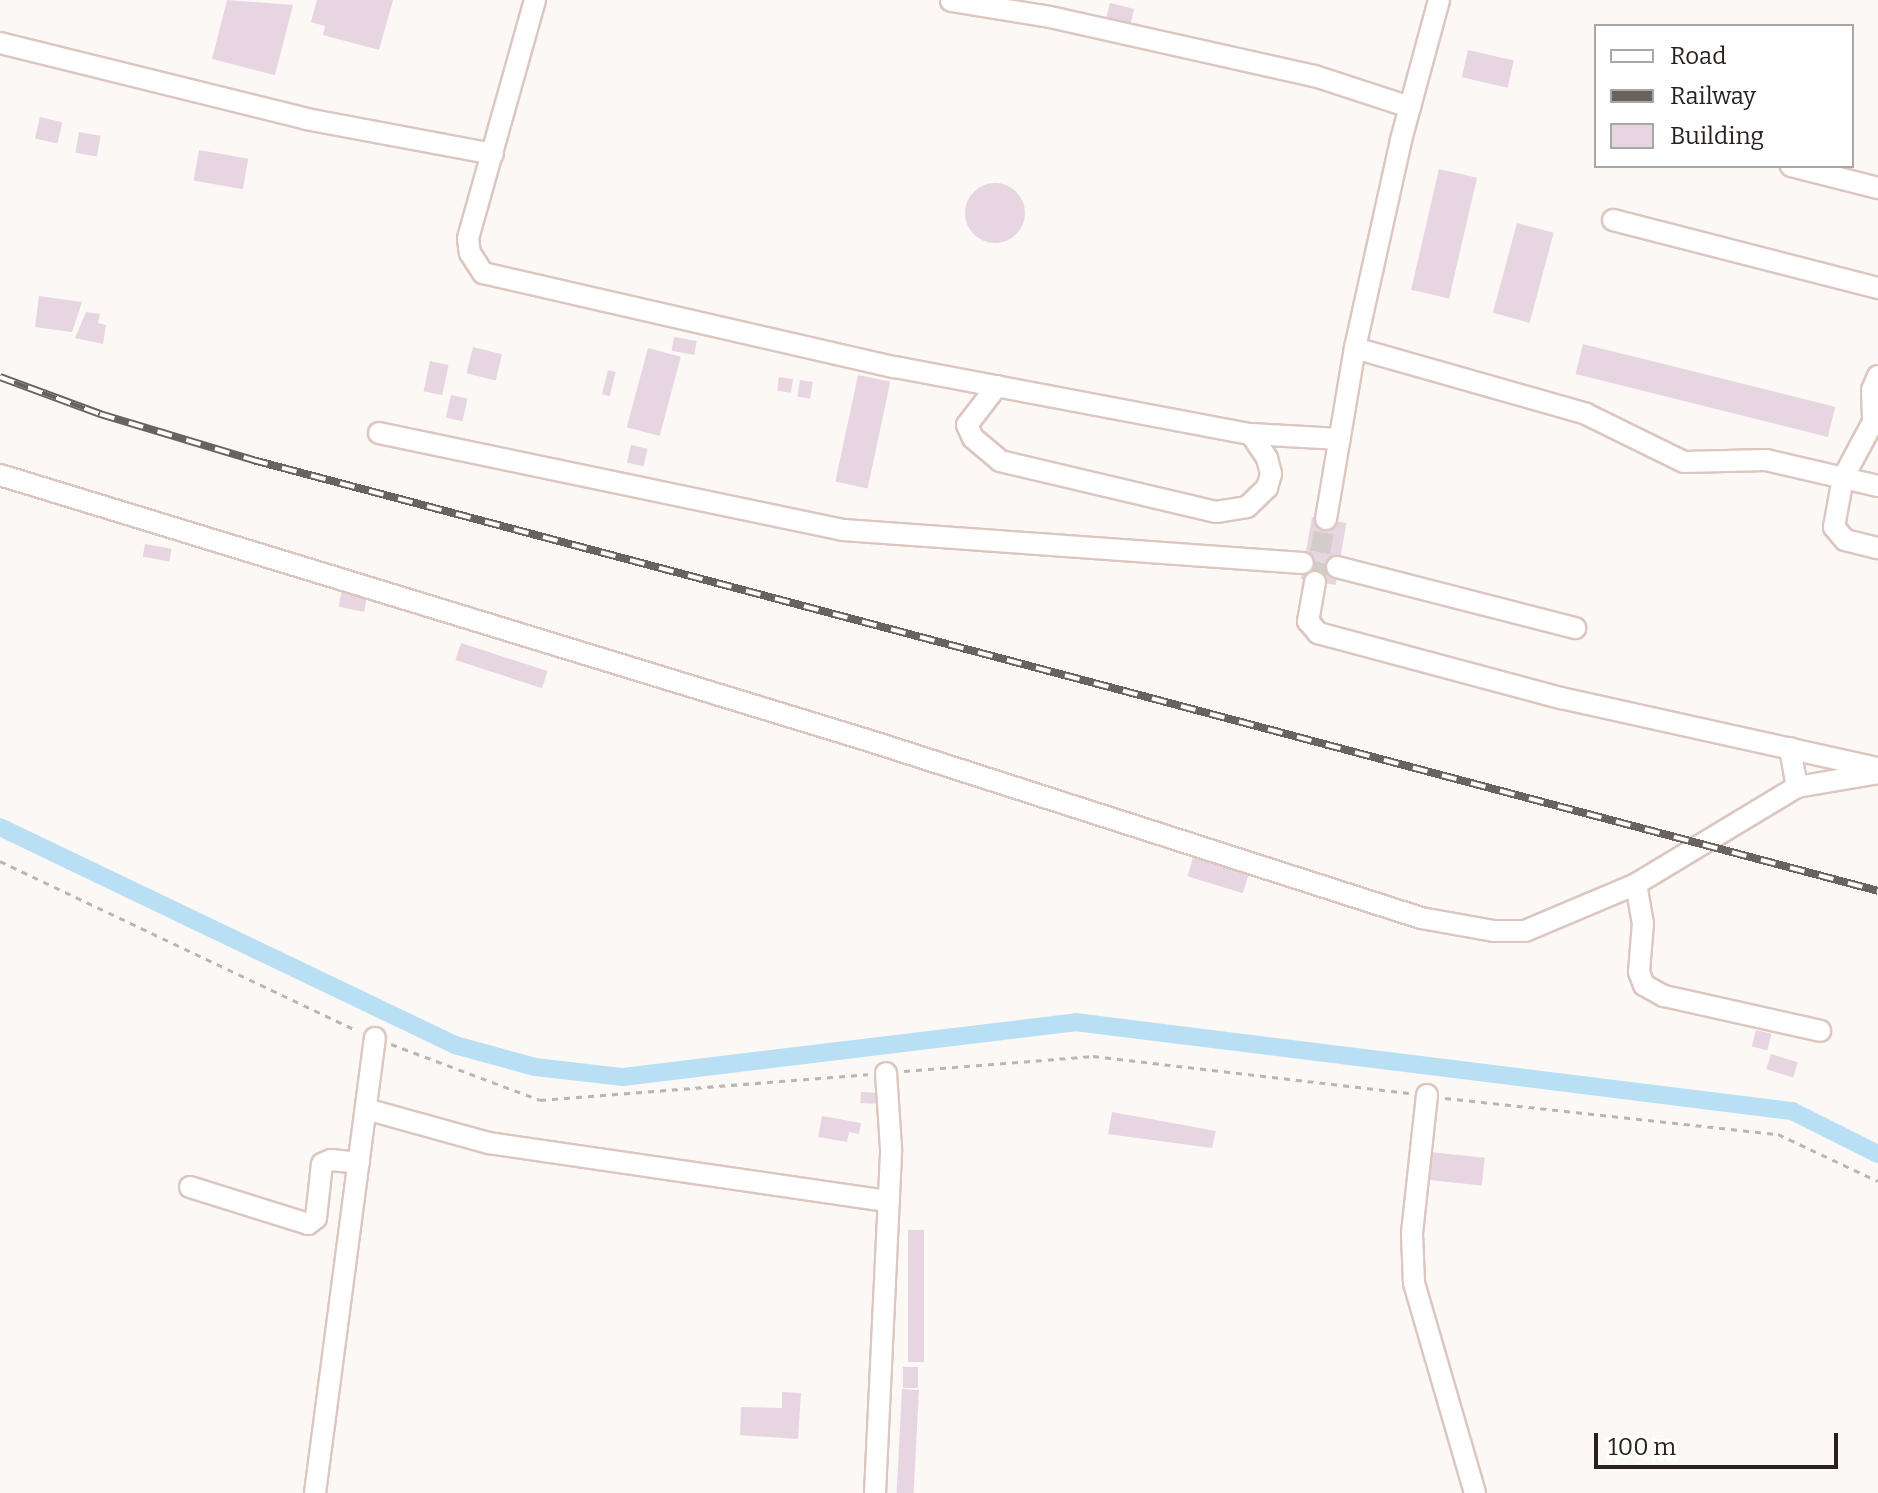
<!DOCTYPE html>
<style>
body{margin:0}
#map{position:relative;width:1878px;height:1493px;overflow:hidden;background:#fcf8f6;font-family:Bitter,serif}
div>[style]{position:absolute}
.canal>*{height:18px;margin:-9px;padding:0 9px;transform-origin:9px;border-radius:9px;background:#b8dff3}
.building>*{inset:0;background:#e7d5e1;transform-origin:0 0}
.round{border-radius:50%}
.minor-tunnel>*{height:20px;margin-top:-10px;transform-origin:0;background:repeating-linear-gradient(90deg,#d2cdcb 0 20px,transparent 0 30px)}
.path>*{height:3px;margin-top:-1.5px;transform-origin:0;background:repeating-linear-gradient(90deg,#bbb6b4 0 6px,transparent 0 12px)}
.roads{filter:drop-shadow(2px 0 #dcc7c0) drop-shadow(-2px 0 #dcc7c0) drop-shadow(0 2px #dcc7c0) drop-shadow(0 -2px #dcc7c0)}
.minor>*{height:20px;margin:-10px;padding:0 10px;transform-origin:10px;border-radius:10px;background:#fff}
.rail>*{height:8px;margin-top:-4px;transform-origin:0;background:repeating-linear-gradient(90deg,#fff 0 15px,#696360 0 30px);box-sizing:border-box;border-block:2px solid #696360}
span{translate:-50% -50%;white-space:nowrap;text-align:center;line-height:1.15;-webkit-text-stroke:6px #fff;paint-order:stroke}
.legend{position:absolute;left:1594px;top:24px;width:260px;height:144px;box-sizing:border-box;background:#fff;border:2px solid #a9a6a5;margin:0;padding:10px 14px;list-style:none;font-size:24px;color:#28211e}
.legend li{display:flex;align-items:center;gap:16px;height:40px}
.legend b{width:40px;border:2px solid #a9a6a5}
.scale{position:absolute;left:1594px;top:1433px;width:244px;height:36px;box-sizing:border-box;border:4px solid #28211e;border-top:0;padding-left:10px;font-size:24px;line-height:28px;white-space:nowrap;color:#28211e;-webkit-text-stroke:6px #fff;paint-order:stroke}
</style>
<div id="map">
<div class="canal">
<div style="left:0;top:827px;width:505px;rotate:25.6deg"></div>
<div style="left:455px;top:1045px;width:83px;rotate:15.4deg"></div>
<div style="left:535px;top:1067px;width:89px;rotate:6.5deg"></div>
<div style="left:623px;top:1077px;width:455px;rotate:-6.9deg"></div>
<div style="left:1075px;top:1022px;width:723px;rotate:7.08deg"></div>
<div style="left:1792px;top:1111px;width:96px;rotate:26.6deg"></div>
</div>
<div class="building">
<div style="clip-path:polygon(227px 0,293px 5px,275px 75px,212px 59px)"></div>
<div style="clip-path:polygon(317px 0,393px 0,379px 50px,323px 35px,325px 26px,311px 22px)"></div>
<div style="left:1110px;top:3px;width:25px;height:21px;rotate:14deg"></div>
<div style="left:1468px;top:50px;width:47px;height:28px;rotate:13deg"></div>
<div style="left:40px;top:117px;width:23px;height:22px;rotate:13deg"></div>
<div style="left:79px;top:132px;width:22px;height:21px;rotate:10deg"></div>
<div style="left:199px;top:150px;width:50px;height:31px;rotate:10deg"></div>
<div style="left:1439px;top:169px;width:39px;height:124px;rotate:13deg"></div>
<div class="round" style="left:965px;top:183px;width:60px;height:60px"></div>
<div style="left:1517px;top:223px;width:38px;height:93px;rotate:15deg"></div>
<div style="clip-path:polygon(39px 296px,82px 302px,72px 332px,35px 327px)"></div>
<div style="clip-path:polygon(86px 312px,100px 314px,98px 323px,106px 325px,103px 344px,75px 338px)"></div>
<div style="left:674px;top:337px;width:23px;height:14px;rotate:10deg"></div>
<div style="left:1583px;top:344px;width:260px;height:31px;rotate:14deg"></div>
<div style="left:473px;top:347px;width:30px;height:27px;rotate:14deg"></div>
<div style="left:648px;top:348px;width:34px;height:82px;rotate:15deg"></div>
<div style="left:430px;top:361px;width:19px;height:31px;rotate:12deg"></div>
<div style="left:608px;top:370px;width:8px;height:25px;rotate:14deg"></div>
<div style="left:858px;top:375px;width:33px;height:109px;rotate:12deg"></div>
<div style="left:779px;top:377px;width:14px;height:14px;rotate:8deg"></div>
<div style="left:800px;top:380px;width:13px;height:17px;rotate:9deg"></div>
<div style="left:451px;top:395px;width:17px;height:23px;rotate:13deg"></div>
<div style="left:631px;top:445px;width:17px;height:18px;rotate:13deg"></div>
<div style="left:1312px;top:517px;width:35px;height:63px;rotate:10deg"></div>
<div style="left:145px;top:544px;width:27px;height:13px;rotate:10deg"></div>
<div style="left:342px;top:589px;width:26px;height:18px;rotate:11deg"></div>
<div style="left:461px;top:643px;width:91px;height:18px;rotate:18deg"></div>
<div style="left:1193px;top:858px;width:58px;height:19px;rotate:17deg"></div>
<div style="left:1756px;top:1030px;width:16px;height:17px;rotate:14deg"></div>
<div style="left:1771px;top:1054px;width:28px;height:16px;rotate:17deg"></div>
<div style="left:861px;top:1092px;width:21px;height:11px;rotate:3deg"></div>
<div style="clip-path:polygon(1112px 1112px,1216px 1131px,1212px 1148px,1108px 1134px)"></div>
<div style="clip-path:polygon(822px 1116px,861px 1123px,859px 1134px,849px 1132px,847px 1142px,818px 1137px)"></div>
<div style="left:1430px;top:1152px;width:55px;height:28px;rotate:6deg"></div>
<div style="left:908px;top:1230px;width:16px;height:132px"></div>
<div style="left:903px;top:1367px;width:15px;height:21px"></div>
<div style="left:902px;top:1389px;width:17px;height:104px;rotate:3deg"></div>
<div style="clip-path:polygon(782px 1392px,801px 1393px,798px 1439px,740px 1435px,741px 1407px,782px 1408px)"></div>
</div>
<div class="minor-tunnel">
<div style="left:1315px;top:582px;width:64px;rotate:-80.1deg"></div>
</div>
<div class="path">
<div style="left:0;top:861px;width:396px;rotate:25.4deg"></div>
<div style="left:391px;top:1044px;width:159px;rotate:20.6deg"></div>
<div style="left:540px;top:1100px;width:329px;rotate:-4.5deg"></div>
<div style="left:904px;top:1071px;width:190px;rotate:-4.5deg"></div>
<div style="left:1093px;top:1056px;width:318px;rotate:6.7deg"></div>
<div style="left:1445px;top:1098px;width:335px;rotate:6.2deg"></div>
<div style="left:1778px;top:1134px;width:110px;rotate:25.2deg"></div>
</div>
<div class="roads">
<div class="minor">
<div style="left:535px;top:0;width:248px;rotate:105.7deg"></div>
<div style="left:468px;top:239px;width:14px;rotate:82deg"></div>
<div style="left:470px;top:253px;width:24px;rotate:57deg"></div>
<div style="left:483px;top:273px;width:423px;rotate:12.9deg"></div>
<div style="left:895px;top:367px;width:362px;rotate:10.7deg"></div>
<div style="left:1251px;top:434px;width:89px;rotate:3.2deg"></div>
<div style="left:951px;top:1px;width:100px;rotate:9.2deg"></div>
<div style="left:1050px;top:17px;width:271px;rotate:12.6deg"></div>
<div style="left:1315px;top:76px;width:100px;rotate:18.1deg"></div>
<div style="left:0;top:43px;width:315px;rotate:13.9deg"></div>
<div style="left:306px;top:119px;width:190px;rotate:10.6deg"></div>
<div style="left:1791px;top:166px;width:90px;rotate:14.2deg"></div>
<div style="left:1613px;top:220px;width:274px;rotate:14.4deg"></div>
<div style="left:1355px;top:348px;width:240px;rotate:15.9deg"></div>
<div style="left:1586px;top:414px;width:109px;rotate:26.1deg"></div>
<div style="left:1684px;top:462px;width:82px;rotate:-1.4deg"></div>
<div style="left:1766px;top:460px;width:115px;rotate:13.1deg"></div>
<div style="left:1878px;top:376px;width:15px;rotate:113deg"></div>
<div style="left:1872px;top:390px;width:32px;rotate:88deg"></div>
<div style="left:1873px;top:422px;width:64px;rotate:118.2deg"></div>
<div style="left:1843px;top:478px;width:50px;rotate:100.4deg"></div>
<div style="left:1834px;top:527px;width:17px;rotate:50deg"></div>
<div style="left:1845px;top:540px;width:34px;rotate:14deg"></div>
<div style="left:997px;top:386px;width:49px;rotate:127.6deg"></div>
<div style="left:967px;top:425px;width:14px;rotate:65deg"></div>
<div style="left:973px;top:438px;width:35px;rotate:40deg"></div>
<div style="left:1000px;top:461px;width:222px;rotate:13.3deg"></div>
<div style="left:1216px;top:512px;width:31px;rotate:-9deg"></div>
<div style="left:1247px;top:507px;width:28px;rotate:-44deg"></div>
<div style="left:1267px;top:488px;width:15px;rotate:-74deg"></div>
<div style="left:1271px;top:474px;width:16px;rotate:-104deg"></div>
<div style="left:1267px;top:458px;width:29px;rotate:-124deg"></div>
<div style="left:379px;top:433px;width:474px;rotate:11.8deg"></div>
<div style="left:843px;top:530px;width:461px;rotate:4.1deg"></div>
<div style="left:0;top:475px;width:907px;rotate:17deg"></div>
<div style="left:867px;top:740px;width:582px;rotate:17.81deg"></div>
<div style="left:1421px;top:918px;width:74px;rotate:10.1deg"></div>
<div style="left:1494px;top:931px;width:31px"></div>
<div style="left:1525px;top:931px;width:121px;rotate:-22.9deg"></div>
<div style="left:1636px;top:884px;width:188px;rotate:-31.1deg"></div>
<div style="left:1797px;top:787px;width:82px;rotate:-9.8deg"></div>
<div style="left:1326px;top:519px;width:173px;rotate:-80.4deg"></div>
<div style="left:1355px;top:348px;width:213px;rotate:-77.5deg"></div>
<div style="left:1401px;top:140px;width:145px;rotate:-74.8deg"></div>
<div style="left:1337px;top:567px;width:246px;rotate:14.4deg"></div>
<div style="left:1315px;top:582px;width:40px;rotate:100deg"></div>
<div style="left:1308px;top:621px;width:16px;rotate:50deg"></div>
<div style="left:1318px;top:633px;width:252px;rotate:15deg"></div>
<div style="left:1561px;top:698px;width:325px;rotate:12.5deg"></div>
<div style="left:1790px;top:748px;width:40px;rotate:80deg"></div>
<div style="left:1636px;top:884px;width:40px;rotate:80deg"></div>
<div style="left:1643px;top:923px;width:49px;rotate:94.7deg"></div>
<div style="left:1639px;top:972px;width:14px;rotate:69deg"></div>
<div style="left:1644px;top:985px;width:23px;rotate:29deg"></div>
<div style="left:1664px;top:996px;width:160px;rotate:12.6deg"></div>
<div style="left:1427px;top:1095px;width:140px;rotate:96.2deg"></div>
<div style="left:1412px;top:1234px;width:49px;rotate:87.7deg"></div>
<div style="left:1414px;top:1283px;width:219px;rotate:73.8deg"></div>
<div style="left:366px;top:1109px;width:128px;rotate:15.5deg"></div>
<div style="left:489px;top:1143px;width:404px;rotate:8.3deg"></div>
<div style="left:190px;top:1187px;width:124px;rotate:17.4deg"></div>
<div style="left:308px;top:1224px;width:10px;rotate:-37deg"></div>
<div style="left:316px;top:1218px;width:54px;rotate:-83.7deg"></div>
<div style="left:322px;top:1164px;width:10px;rotate:-24deg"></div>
<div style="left:331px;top:1160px;width:28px;rotate:6deg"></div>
<div style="left:315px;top:1493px;width:459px;rotate:-82.5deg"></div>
<div style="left:875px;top:1493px;width:345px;rotate:-87.3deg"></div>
<div style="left:891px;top:1148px;width:75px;rotate:-93.8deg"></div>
</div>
</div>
<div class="rail">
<div style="left:0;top:377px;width:107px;rotate:20.3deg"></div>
<div style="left:100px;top:414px;width:160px;rotate:16.7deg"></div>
<div style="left:253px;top:460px;width:1681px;rotate:14.85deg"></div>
</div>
<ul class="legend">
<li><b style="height:10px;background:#fff"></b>Road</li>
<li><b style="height:10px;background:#696360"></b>Railway</li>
<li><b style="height:22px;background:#e7d5e1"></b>Building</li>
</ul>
<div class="scale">100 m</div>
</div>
